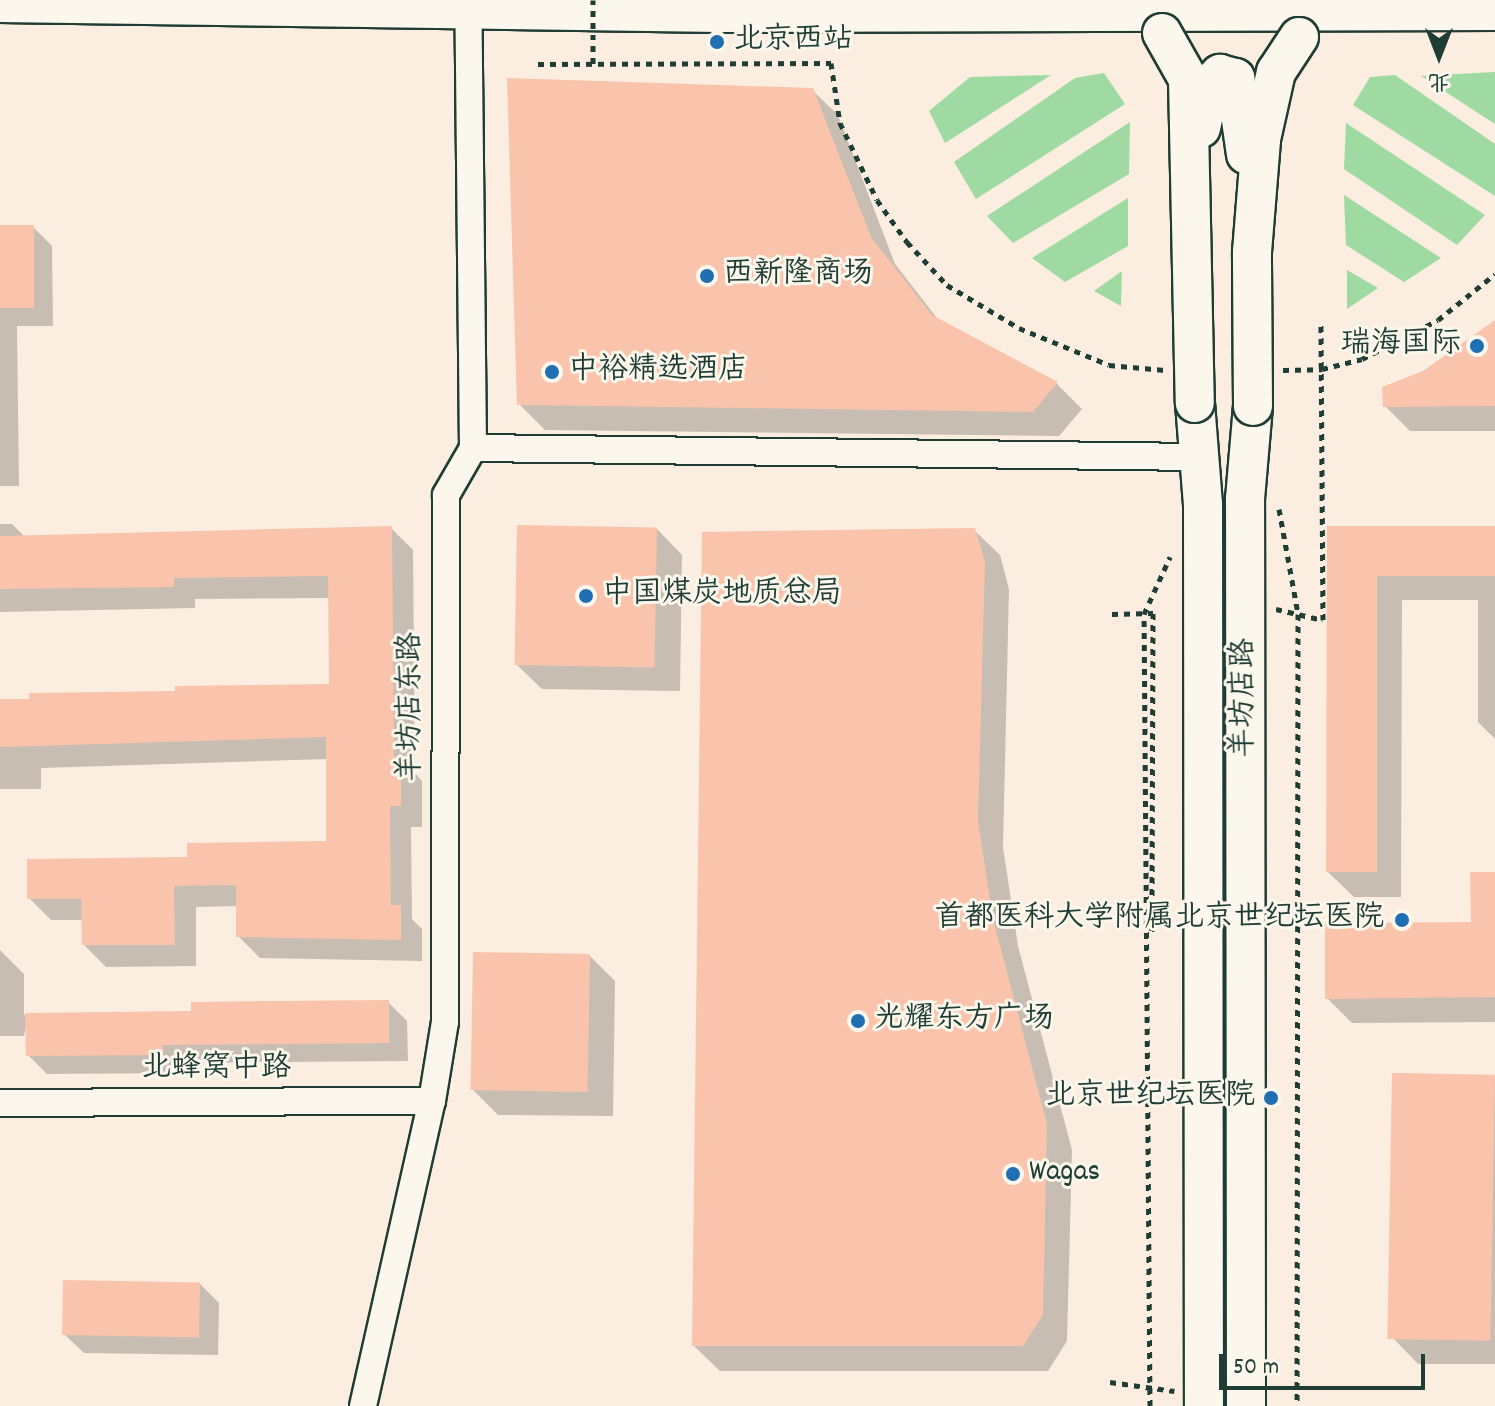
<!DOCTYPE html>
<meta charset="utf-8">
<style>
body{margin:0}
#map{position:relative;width:1495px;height:1406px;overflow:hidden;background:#fbeddf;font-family:Dekko,"LXGW WenKai TC",sans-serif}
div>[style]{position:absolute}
.green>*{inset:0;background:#9edaa1}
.shadow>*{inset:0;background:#0003}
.building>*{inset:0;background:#fac4ac;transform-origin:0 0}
.path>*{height:5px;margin-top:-2.5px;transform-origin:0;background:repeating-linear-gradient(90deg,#1f3d34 0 6px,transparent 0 12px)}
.roads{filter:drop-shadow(2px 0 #1f3d34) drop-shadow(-2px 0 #1f3d34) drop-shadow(0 2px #1f3d34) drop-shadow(0 -2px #1f3d34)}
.street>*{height:26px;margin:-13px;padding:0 13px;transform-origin:13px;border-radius:13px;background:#fbf7ec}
.secondary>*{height:38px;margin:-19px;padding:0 19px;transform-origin:19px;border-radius:19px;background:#fbf7ec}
.path-bridge>*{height:5px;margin-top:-2.5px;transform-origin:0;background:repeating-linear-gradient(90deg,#1f3d34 0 6px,transparent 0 12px)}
.bridges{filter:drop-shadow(2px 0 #1f3d34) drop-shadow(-2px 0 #1f3d34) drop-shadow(0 2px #1f3d34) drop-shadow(0 -2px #1f3d34)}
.secondary-bridge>*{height:38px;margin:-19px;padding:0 19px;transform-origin:19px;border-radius:19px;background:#fbf7ec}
.dots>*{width:22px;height:22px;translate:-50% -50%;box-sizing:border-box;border:4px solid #fbf7ec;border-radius:50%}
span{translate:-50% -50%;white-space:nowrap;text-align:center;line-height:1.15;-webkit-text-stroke:6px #fbf7ec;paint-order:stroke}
.poi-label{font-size:30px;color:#1f3d34}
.left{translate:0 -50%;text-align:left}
.right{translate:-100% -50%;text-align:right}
.street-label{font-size:30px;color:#1f3d34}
.north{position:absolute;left:1399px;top:16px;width:80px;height:80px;-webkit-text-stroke:6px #fbf7ec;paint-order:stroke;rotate:180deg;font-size:22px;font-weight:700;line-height:32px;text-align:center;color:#1f3d34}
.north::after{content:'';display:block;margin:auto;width:28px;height:36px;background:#1f3d34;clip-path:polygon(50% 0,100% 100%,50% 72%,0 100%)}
.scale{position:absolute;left:1219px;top:1354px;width:206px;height:36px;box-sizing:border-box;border:4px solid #1f3d34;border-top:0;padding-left:10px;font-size:24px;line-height:28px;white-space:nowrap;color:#1f3d34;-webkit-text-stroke:6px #fbf7ec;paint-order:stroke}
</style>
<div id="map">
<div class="green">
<div style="clip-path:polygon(1495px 72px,1495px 124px,1421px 76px)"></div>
<div style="clip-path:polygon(1104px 73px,1125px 104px,976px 199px,954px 162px,1075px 78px)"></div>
<div style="clip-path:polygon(1051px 75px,945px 143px,929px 111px,970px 77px)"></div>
<div style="clip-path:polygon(1395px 75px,1495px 144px,1495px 196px,1353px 105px,1370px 77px)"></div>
<div style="clip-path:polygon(1130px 122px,1129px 174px,1013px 243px,987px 216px)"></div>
<div style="clip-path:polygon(1346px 123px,1485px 215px,1457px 245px,1344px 169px)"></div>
<div style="clip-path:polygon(1344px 195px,1441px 258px,1404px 282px,1346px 245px)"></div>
<div style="clip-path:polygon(1128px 198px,1128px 246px,1065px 282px,1032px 258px)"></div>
<div style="clip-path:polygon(1347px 270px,1378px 288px,1347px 309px)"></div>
<div style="clip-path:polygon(1122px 271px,1121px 306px,1094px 291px)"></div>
</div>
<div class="shadow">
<div style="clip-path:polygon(812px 90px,838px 115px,895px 264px,940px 322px,1057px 384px,1082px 409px,1059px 436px,545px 430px,519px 404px)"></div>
<div style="clip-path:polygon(0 227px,33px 227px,52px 246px,53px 326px,17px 326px,19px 486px,0 486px)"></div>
<div style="clip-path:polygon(1495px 323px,1495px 431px,1410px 431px,1385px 406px)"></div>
<div style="clip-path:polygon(0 524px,12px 524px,25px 537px,391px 528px,413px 550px,415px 773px,422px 781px,422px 827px,411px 827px,412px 919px,422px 929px,422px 961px,260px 958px,238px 936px,238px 906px,196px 907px,196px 966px,106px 967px,84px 945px,83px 920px,51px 920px,29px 898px,190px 859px,328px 843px,328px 759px,41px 768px,41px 789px,0 789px,0 701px,331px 686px,330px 598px,195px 599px,195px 608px,0 612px)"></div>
<div style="clip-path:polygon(1329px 528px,1495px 528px,1495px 739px,1478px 722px,1478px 600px,1402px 600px,1401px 897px,1354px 897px,1328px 872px)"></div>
<div style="clip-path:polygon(657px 529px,682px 555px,680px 691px,542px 689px,516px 664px)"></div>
<div style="clip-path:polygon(974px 530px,1000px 555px,1009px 589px,1003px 847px,1018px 946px,1072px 1150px,1067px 1341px,1048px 1371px,720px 1371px,694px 1346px)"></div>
<div style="clip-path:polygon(1495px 874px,1495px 1022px,1352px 1023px,1327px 998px,1473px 924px)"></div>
<div style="clip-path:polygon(0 950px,24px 974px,24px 1015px,193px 1013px,388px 1002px,407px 1021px,408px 1061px,181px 1063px,181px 1073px,47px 1074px,28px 1055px,27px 1021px,24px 1036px,0 1036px)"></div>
<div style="clip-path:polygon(590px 956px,615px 981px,613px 1116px,498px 1115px,473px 1090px)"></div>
<div style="clip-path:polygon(1495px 1076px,1495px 1364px,1418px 1364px,1393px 1338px)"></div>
<div style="clip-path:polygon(200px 1284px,219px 1303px,218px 1355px,84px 1353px,64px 1334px)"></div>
</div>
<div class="building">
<div style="clip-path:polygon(507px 78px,813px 88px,871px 237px,932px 315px,1058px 382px,1033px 412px,517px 405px)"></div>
<div style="left:0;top:225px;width:34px;height:83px"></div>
<div style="clip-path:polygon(1495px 320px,1495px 406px,1383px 407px,1382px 387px,1423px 371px)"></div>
<div style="left:517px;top:525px;width:140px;height:140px;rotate:1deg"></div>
<div style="clip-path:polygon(392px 526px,394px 757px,401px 757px,401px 806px,390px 806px,391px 905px,401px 905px,401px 940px,236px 937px,236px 885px,174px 886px,175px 945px,82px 945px,81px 899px,27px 899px,27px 859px,187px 857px,187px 843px,326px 841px,326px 737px,0 747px,0 699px,29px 699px,29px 693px,175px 691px,175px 686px,329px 684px,328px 576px,174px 578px,174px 587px,0 589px,0 536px)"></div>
<div style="clip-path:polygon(1327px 526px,1495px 526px,1495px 576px,1377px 576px,1377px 872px,1326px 872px)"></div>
<div style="clip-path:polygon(975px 528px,985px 562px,978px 821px,993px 919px,1047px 1124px,1043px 1315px,1023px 1346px,692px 1346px,702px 532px)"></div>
<div style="clip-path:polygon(1470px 872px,1495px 872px,1495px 997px,1325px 999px,1325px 923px,1471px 922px)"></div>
<div style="left:473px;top:952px;width:117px;height:138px;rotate:1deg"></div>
<div style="clip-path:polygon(389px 1000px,389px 1043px,163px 1045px,163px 1055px,26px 1056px,25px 1013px,191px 1011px,191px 1002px)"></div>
<div style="left:1392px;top:1073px;width:103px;height:266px;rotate:1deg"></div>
<div style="left:63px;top:1280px;width:137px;height:55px;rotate:1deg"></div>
</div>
<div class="path">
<div style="left:538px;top:64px;width:293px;rotate:-0.2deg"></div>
<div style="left:831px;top:63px;width:61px;rotate:81.5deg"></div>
<div style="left:840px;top:123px;width:85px;rotate:64.3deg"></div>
<div style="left:877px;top:200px;width:52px;rotate:54.5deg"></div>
<div style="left:907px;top:242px;width:59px;rotate:47.1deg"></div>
<div style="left:947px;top:285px;width:84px;rotate:30.8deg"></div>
<div style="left:1019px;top:328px;width:97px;rotate:22.3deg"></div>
<div style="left:1109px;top:365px;width:56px;rotate:5.1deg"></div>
<div style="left:1283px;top:370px;width:39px;rotate:-1deg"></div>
<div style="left:1322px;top:369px;width:41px;rotate:-14deg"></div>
<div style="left:1362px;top:359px;width:85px;rotate:-27.2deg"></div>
<div style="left:1438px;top:320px;width:73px;rotate:-38.9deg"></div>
<div style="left:1279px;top:509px;width:107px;rotate:79.7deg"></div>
<div style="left:1298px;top:614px;width:792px;rotate:90.07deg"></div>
<div style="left:1276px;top:609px;width:48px;rotate:13.2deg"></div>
<div style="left:1323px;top:620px;width:298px;rotate:-90.4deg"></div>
<div style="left:1112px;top:614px;width:41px;rotate:-1.4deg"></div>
<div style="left:1153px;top:613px;width:321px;rotate:90.2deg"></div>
<div style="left:1110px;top:1382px;width:65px;rotate:8deg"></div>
<div style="left:1150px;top:1406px;width:792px;rotate:-90.43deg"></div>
<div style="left:1144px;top:614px;width:63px;rotate:-65.5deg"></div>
</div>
<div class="roads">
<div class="street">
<div style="left:473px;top:448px;width:726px;rotate:0.71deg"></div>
<div style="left:0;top:1103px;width:432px;rotate:-0.3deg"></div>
<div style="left:363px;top:1406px;width:313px;rotate:-77.3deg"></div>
<div style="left:432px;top:1101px;width:80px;rotate:-80.7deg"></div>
<div style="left:445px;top:1022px;width:527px;rotate:-89.89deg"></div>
<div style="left:446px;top:495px;width:54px;rotate:-60.1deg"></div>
<div style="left:473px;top:448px;width:441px;rotate:-90.6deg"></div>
</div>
<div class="secondary">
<div style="left:0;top:3px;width:719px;rotate:0.8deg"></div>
<div style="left:719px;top:13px;width:776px;rotate:-0.15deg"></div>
<div style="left:1195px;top:403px;width:101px;rotate:85.5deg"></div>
<div style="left:1203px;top:504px;width:902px;rotate:89.94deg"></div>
<div style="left:1246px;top:1406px;width:907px;rotate:-90.06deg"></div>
<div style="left:1245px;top:499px;width:93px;rotate:-85.1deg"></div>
</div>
</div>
<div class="path-bridge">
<div style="left:593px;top:64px;width:64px;rotate:-90deg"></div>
</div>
<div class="bridges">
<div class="secondary-bridge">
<div style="left:1162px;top:33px;width:53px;rotate:60.5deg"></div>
<div style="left:1188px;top:79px;width:324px;rotate:88.8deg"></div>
<div style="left:1201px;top:128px;width:46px;rotate:-77.5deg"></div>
<div style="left:1211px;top:83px;width:13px;rotate:-45deg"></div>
<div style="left:1220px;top:74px;width:16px;rotate:15deg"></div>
<div style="left:1235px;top:78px;width:77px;rotate:81.8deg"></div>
<div style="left:1253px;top:406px;width:154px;rotate:-90.4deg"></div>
<div style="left:1252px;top:252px;width:113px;rotate:-85.4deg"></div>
<div style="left:1261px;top:139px;width:69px;rotate:-77.4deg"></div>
<div style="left:1276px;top:72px;width:42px;rotate:-56.7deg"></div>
</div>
</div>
<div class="dots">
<div style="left:717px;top:42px;background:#1f6fb2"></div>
<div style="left:707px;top:276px;background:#1f6fb2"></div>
<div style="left:1477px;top:346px;background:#1f6fb2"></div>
<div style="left:552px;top:372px;background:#1f6fb2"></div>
<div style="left:586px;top:596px;background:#1f6fb2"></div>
<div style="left:1402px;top:920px;background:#1f6fb2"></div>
<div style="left:858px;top:1021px;background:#1f6fb2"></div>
<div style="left:1271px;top:1098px;background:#1f6fb2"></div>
<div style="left:1013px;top:1174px;background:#1f6fb2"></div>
</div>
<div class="poi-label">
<span class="left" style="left:733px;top:42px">北京西站</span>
<span class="left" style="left:723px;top:276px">西新隆商场</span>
<span class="right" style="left:1461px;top:346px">瑞海国际</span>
<span class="left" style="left:568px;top:372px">中裕精选酒店</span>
<span class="left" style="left:602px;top:596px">中国煤炭地质总局</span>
<span class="right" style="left:1384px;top:920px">首都医科大学附属北京世纪坛医院</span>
<span class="left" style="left:874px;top:1021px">光耀东方广场</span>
<span class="right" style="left:1255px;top:1098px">北京世纪坛医院</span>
<span class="left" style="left:1029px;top:1174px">Wagas</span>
</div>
<div class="street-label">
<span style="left:1246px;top:698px;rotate:-90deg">羊坊店路</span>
<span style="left:413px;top:707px;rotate:-90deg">羊坊店东路</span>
<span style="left:216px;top:1070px">北蜂窝中路</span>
</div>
<div class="north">北</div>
<div class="scale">50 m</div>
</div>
